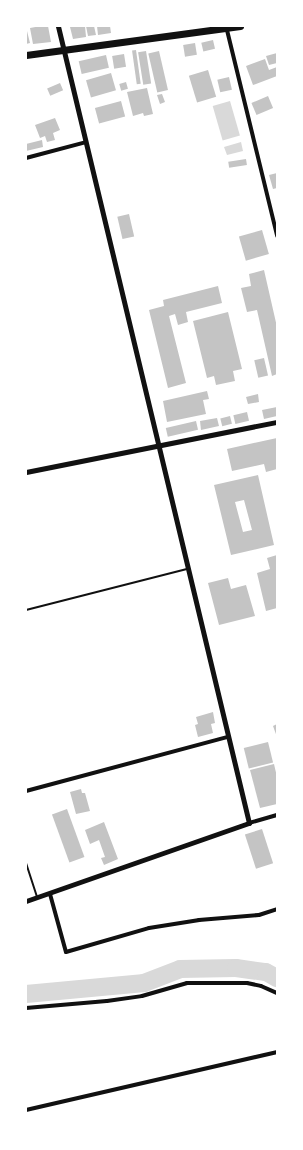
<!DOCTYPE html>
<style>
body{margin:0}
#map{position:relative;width:303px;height:1150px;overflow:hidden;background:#fff;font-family:Figtree,sans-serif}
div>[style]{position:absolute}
.water>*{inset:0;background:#d9d9d9;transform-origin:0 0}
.river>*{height:18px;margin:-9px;padding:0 9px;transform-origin:9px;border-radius:9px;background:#d9d9d9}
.building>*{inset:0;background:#c4c4c4;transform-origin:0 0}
.service>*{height:2px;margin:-1px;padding:0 1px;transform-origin:1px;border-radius:1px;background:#111}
.minor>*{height:4px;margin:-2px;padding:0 2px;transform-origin:2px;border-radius:2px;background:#111}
.tertiary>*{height:5px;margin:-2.5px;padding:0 2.5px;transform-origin:2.5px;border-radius:2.5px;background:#111}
.primary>*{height:7px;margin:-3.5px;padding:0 3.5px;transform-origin:3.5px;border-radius:3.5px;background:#111}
span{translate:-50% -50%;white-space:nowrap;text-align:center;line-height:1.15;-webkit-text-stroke:4px #fff;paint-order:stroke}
.frame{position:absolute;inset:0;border:27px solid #fff;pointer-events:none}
</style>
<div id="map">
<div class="water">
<div style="left:230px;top:101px;width:36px;height:18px;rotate:74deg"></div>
<div style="clip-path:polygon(241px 142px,243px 151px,227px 155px,224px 147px)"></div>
</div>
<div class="river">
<div style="left:26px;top:994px;width:119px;rotate:-5.3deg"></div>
<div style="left:144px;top:983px;width:39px;rotate:-21deg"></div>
<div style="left:180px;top:969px;width:56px;rotate:-1deg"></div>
<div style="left:236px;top:968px;width:30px;rotate:8deg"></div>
<div style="left:266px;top:972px;width:13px;rotate:29deg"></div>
</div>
<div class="building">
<div style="clip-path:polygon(41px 26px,48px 26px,51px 42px,33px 44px,30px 28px)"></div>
<div style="clip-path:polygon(85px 26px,86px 37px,73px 39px,70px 27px)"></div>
<div style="clip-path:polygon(86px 26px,94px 26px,96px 35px,88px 36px)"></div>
<div style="clip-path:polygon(97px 26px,110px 26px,111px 33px,98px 35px)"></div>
<div style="clip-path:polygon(26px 27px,30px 43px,26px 44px)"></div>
<div style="left:213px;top:40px;width:9px;height:12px;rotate:77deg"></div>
<div style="left:195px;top:43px;width:12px;height:12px;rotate:81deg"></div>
<div style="left:136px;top:50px;width:34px;height:4px;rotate:82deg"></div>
<div style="left:146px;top:51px;width:33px;height:8px;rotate:81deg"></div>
<div style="left:159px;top:51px;width:40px;height:11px;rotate:77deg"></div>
<div style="clip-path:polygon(277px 53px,277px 63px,269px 65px,266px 56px)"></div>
<div style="left:124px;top:54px;width:13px;height:12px;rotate:81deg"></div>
<div style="left:106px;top:55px;width:13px;height:28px;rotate:77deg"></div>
<div style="clip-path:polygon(265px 59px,269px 70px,277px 67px,277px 76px,253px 85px,246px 66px)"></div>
<div style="left:208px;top:70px;width:28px;height:20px;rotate:73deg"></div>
<div style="left:111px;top:73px;width:18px;height:26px;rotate:74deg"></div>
<div style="left:229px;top:77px;width:13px;height:12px;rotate:77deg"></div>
<div style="left:126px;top:82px;width:7px;height:7px;rotate:74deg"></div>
<div style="left:60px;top:83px;width:8px;height:14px;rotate:67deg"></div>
<div style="clip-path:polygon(147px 88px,153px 114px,144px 116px,143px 113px,133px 116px,127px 92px)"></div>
<div style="clip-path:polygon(162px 94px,165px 102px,160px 104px,157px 95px)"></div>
<div style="left:268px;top:96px;width:13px;height:18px;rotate:67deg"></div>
<div style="left:121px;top:101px;width:16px;height:27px;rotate:75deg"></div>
<div style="clip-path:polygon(55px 118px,60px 130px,53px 133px,55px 140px,47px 142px,45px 136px,40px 138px,35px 125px)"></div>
<div style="clip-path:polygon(42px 140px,43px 147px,26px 151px,26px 144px)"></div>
<div style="left:246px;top:159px;width:6px;height:18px;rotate:81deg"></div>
<div style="clip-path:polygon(277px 173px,277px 188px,273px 189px,269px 175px)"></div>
<div style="left:129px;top:214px;width:23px;height:12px;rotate:77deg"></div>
<div style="left:262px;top:230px;width:25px;height:24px;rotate:74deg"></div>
<div style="clip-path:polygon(264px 270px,277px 327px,277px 374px,272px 376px,257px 310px,247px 312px,241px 288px,251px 286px,249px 274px)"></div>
<div style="clip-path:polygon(218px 286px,222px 303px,186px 312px,188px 322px,178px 325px,175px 314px,169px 316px,186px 383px,168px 388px,149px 310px,164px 306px,163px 300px)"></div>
<div style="clip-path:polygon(228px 312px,242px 369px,233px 371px,235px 381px,216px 385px,214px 376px,207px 378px,193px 321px)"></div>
<div style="left:264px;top:358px;width:18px;height:10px;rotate:77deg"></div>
<div style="clip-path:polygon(207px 391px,209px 399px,203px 400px,206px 414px,167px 422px,163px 401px)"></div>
<div style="clip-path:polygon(258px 394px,259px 402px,248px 404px,246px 397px)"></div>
<div style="clip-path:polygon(277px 407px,277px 416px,264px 419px,262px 410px)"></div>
<div style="left:247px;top:412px;width:9px;height:14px;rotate:77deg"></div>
<div style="left:230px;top:416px;width:8px;height:10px;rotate:76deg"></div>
<div style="clip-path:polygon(217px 418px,219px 426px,201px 430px,200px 421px)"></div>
<div style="left:196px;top:421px;width:9px;height:31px;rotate:77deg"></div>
<div style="clip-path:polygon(277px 438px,277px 469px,266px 472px,264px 464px,232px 471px,227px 449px)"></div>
<div style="clip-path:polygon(evenodd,258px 475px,274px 545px,231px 555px,214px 485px,258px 475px,244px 500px,252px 530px,243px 532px,235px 502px,244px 500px)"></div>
<div style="clip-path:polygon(277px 555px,277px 608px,266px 611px,257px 573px,270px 569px,267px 558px)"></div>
<div style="clip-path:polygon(228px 578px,231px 589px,246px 585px,255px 616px,219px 625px,208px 583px)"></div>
<div style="clip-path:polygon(213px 712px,215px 723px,211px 724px,213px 733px,198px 737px,195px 725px,198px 724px,196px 717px)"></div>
<div style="clip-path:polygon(277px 724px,277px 737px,273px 726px)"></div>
<div style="left:268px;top:742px;width:21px;height:25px;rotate:76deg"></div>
<div style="clip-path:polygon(274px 764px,277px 777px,277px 804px,260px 808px,250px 770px)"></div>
<div style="clip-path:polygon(81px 789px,82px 793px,85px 793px,90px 811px,76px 814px,70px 792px)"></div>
<div style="left:67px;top:809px;width:51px;height:16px;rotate:70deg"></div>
<div style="clip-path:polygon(104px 822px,118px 859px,104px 865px,101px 858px,105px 857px,99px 840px,90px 844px,85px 830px)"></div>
<div style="left:262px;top:829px;width:36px;height:18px;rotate:72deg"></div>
</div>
<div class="service">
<div style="left:26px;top:610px;width:166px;rotate:-14.3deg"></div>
<div style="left:26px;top:863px;width:36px;rotate:72deg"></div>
</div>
<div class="minor">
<div style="left:226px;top:26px;width:216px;rotate:76.3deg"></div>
<div style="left:26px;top:158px;width:62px;rotate:-14.9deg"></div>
<div style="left:26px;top:791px;width:208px;rotate:-15deg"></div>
<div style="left:249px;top:823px;width:29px;rotate:-16deg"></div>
<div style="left:50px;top:894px;width:60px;rotate:74.6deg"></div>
<div style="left:66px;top:952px;width:86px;rotate:-16.1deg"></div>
<div style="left:149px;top:928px;width:51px;rotate:-9.1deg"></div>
<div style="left:199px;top:920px;width:60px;rotate:-4.8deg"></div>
<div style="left:259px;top:915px;width:19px;rotate:-18deg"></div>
<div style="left:26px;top:1008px;width:81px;rotate:-4.9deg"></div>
<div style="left:107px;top:1001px;width:35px;rotate:-8deg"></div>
<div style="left:142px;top:996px;width:47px;rotate:-16.1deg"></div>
<div style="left:187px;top:983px;width:60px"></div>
<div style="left:247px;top:983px;width:14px;rotate:12deg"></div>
<div style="left:261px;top:986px;width:17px;rotate:24deg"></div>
<div style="left:26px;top:1110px;width:258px;rotate:-13deg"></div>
</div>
<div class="tertiary">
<div style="left:26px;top:472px;width:256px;rotate:-11.3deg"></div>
<div style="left:26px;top:901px;width:236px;rotate:-19.3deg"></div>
<div style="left:249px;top:823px;width:820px;rotate:-103.48deg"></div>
</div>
<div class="primary">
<div style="left:26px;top:55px;width:216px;rotate:-7.7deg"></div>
</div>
<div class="frame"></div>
</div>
